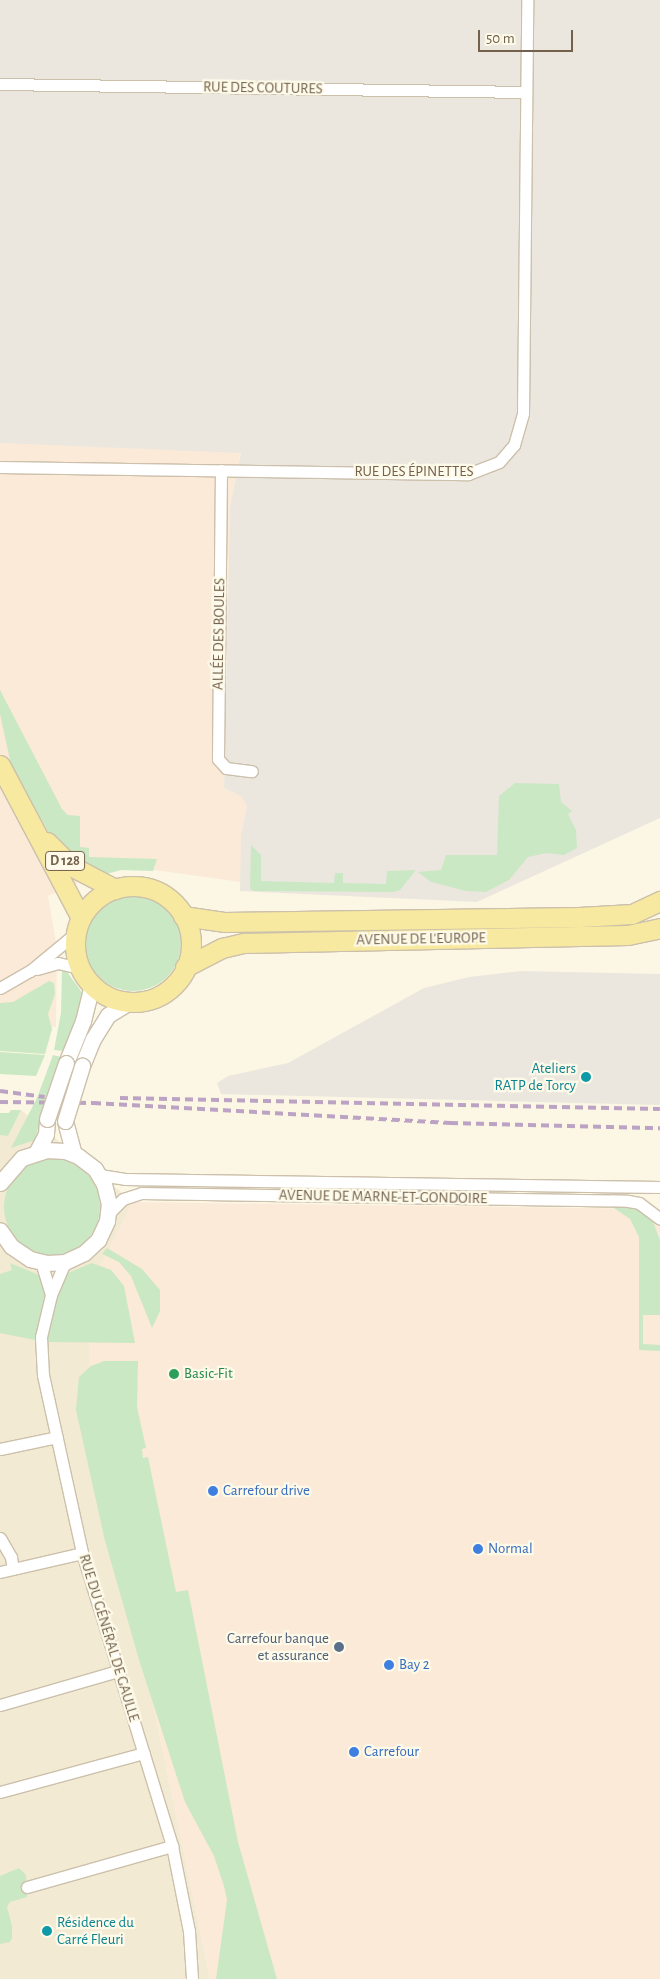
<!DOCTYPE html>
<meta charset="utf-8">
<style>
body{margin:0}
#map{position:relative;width:660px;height:1979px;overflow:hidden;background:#fbf7e4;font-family:"Alegreya Sans",sans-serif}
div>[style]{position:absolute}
.residential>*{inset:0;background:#f3ead3}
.commercial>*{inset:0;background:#fbead8}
.industrial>*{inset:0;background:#ebe7de}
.green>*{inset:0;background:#cae8c3}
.round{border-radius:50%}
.roads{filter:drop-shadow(1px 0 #ccc0ab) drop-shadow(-1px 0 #ccc0ab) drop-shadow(0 1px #ccc0ab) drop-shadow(0 -1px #ccc0ab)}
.minor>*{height:11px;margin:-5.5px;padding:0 5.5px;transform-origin:5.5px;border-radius:5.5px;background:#fff}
.tertiary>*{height:15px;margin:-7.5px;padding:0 7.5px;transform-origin:7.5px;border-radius:7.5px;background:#fff}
.primary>*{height:19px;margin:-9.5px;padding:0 9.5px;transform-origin:9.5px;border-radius:9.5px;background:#f7e99f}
.primary>.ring{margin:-9.5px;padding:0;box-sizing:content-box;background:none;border:19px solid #f7e99f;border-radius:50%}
.rail>*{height:4px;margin-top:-2px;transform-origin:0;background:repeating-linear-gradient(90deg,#bca3c4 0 8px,transparent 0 13px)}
.bridges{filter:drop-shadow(1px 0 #ccc0ab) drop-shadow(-1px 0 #ccc0ab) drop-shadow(0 1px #ccc0ab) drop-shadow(0 -1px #ccc0ab)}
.tertiary-bridge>*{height:15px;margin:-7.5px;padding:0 7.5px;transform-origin:7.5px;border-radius:7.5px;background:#fff}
.dots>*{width:14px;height:14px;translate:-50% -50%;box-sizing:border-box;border:2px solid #fefaea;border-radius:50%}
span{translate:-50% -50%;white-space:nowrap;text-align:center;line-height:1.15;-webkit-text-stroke:4.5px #fefaea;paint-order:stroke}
.shield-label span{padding:1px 4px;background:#fefaea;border:1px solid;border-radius:4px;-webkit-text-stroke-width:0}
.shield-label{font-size:14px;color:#73614b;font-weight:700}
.street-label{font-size:15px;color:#73614b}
.culture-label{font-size:15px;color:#0d838f}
.right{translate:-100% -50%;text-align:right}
.left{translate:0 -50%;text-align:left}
.leisure-label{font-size:15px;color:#27864d}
.shop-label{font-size:15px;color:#366cbe}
.service-label{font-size:15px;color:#4e5e75}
.scale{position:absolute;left:478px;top:30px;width:95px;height:22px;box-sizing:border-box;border:2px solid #73614b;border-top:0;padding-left:6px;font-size:15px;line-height:18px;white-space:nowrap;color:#73614b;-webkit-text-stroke:4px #fefaea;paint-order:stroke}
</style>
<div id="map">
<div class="residential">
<div style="clip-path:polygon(11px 1110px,21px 1110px,133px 1202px,89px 1289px,89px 1394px,210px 1979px,0 1979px,0 1113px,9px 1113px)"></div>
</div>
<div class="commercial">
<div style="clip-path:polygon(0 443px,241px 452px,230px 507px,224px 788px,242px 797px,247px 806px,241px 835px,241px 882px,96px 862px,75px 885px,48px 896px,57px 948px,56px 1027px,0 1021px)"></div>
<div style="clip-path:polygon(133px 1202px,660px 1209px,660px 1979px,210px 1979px,89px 1394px,89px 1289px)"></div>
</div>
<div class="industrial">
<div style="clip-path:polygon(0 0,660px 0,660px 818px,477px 902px,240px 891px,241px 835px,247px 806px,242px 797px,224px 788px,230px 507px,241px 453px,0 443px)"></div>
<div style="clip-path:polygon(521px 971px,660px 974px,660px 1105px,221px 1094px,217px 1083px,228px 1076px,288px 1063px,424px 988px,469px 977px)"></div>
</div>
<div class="green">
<div style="clip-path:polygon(0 690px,62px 809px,68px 815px,80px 816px,80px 847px,89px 848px,89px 857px,157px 859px,153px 871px,121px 870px,103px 875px,81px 868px,49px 833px,11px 765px,0 714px)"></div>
<div style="clip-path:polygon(515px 783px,559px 784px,561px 802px,572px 811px,568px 814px,576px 830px,577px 848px,564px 855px,546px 853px,528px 857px,509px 880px,486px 892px,466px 891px,431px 882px,418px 872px,441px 870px,446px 855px,497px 855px,499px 796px)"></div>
<div style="clip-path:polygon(251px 845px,261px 855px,261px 881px,334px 883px,335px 873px,343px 873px,343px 883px,386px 884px,387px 871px,416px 870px,400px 890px,394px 892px,253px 891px,250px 888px)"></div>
<div class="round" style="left:85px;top:895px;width:96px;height:96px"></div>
<div style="clip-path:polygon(62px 971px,67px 972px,84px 995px,64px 1051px,54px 1050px,61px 1013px)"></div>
<div style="clip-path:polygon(49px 981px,54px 983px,55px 994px,48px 1014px,52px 1029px,45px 1054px,0 1051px,0 1003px,13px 1002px)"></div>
<div style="clip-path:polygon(0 1052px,45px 1055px,36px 1076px,0 1074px)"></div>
<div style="clip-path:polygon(53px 1055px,61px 1057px,43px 1107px,35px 1140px,11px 1148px,37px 1098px)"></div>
<div style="clip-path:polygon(11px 1110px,21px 1110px,8px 1136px,0 1135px,0 1113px,9px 1113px)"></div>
<div class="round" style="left:4px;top:1159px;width:96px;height:96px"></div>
<div style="clip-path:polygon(611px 1206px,634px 1207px,643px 1211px,652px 1219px,660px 1240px,660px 1315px,643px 1315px,643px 1344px,660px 1345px,660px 1351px,639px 1350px,639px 1237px,630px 1219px)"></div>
<div style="clip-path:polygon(107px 1248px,142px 1269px,160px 1290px,160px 1311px,152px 1328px,131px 1276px,119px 1262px,102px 1254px)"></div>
<div style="clip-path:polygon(10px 1263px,39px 1275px,45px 1292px,35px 1340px,0 1333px,0 1274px,12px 1270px)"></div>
<div style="clip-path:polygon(92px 1263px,111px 1270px,124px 1286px,135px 1343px,46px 1342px,63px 1275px)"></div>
<div style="clip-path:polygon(104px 1361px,138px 1361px,137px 1407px,146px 1448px,142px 1449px,143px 1458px,148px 1457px,176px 1592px,188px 1590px,238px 1842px,277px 1979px,216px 1979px,227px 1900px,224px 1886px,214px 1856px,185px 1802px,139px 1660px,105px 1541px,76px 1410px,79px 1377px,91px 1366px)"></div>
<div style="clip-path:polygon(19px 1868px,26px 1875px,27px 1897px,10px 1902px,7px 1907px,12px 1926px,12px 1938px,10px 1942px,0 1944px,0 1876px)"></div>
</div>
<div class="roads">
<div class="minor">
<div style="left:0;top:84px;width:526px;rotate:0.87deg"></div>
<div style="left:0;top:467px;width:468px;rotate:0.9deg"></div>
<div style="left:468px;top:474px;width:33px;rotate:-21deg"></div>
<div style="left:499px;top:462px;width:23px;rotate:-49deg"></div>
<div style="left:514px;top:445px;width:33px;rotate:-74deg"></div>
<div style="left:523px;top:413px;width:413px;rotate:-89.4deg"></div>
<div style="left:221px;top:470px;width:289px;rotate:90.6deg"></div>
<div style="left:218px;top:759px;width:12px;rotate:48deg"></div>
<div style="left:226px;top:768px;width:26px;rotate:7deg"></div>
<div style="left:37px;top:969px;width:22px;rotate:-16deg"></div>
<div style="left:58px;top:963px;width:23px;rotate:13deg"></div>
<div style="left:0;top:988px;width:34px;rotate:-30deg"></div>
<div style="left:30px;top:971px;width:60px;rotate:-39.6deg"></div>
<div style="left:100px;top:1175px;width:25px;rotate:9deg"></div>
<div style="left:125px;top:1179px;width:535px;rotate:0.86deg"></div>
<div style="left:108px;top:1214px;width:21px;rotate:-45deg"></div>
<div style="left:123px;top:1199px;width:19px;rotate:-18deg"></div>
<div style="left:141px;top:1193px;width:487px;rotate:0.9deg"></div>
<div style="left:628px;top:1201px;width:11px;rotate:10deg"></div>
<div style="left:639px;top:1203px;width:26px;rotate:37deg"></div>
<div style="left:41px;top:1262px;width:34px;rotate:73deg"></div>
<div style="left:65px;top:1262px;width:36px;rotate:113deg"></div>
<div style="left:51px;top:1295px;width:43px;rotate:103.4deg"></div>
<div style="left:41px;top:1337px;width:38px;rotate:87deg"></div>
<div style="left:43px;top:1375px;width:182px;rotate:77.6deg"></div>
<div style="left:82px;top:1553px;width:307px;rotate:72.9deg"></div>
<div style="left:172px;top:1846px;width:87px;rotate:78.7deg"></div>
<div style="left:189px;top:1931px;width:48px;rotate:86.4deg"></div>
<div style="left:0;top:1449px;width:58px;rotate:-11.9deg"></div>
<div style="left:0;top:1538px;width:22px;rotate:60deg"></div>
<div style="left:11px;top:1557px;width:12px;rotate:81deg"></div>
<div style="left:0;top:1572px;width:84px;rotate:-13deg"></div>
<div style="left:0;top:1705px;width:123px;rotate:-16.1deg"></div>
<div style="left:0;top:1792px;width:149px;rotate:-15.2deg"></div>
<div style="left:27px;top:1887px;width:151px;rotate:-15.8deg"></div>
</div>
<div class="tertiary">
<div style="left:66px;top:1063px;width:45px;rotate:-68deg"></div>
<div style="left:83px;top:1021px;width:37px;rotate:-76deg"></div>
<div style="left:82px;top:1066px;width:29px;rotate:-68deg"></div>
<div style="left:93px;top:1039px;width:28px;rotate:-58deg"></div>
<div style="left:108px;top:1015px;width:27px;rotate:-31deg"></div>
<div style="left:65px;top:1121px;width:34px;rotate:75deg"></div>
<div style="left:37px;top:1151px;width:19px;rotate:-62deg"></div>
<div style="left:46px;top:1134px;width:15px;rotate:-86deg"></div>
<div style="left:0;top:1183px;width:33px;rotate:-49deg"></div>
<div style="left:22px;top:1158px;width:25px;rotate:-18deg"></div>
<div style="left:46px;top:1150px;width:19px;rotate:3deg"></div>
<div style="left:65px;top:1151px;width:14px;rotate:21deg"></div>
<div style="left:78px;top:1156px;width:21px;rotate:37deg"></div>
<div style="left:95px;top:1169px;width:17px;rotate:59deg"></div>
<div style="left:104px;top:1184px;width:21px;rotate:76deg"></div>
<div style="left:109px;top:1204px;width:17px;rotate:97deg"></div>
<div style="left:107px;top:1221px;width:21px;rotate:115deg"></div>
<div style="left:98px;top:1240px;width:19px;rotate:137deg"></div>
<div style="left:84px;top:1253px;width:21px;rotate:155deg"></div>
<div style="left:65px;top:1262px;width:18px;rotate:177deg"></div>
<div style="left:47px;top:1263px;width:17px;rotate:-167deg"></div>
<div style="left:30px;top:1259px;width:23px;rotate:-146deg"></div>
<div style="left:11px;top:1246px;width:19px;rotate:-125deg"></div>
</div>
<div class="primary">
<div style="left:0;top:765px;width:173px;rotate:62.1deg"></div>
<div style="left:47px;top:842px;width:34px;rotate:45deg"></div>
<div style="left:71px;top:866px;width:50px;rotate:27.6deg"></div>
<div class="ring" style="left:75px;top:886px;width:97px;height:97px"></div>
<div style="left:183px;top:916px;width:41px;rotate:8.3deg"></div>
<div style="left:224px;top:922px;width:355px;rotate:-0.8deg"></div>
<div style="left:579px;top:917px;width:53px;rotate:-3.2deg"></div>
<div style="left:632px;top:914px;width:31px;rotate:-25deg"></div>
<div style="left:185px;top:967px;width:42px;rotate:-27.2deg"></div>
<div style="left:222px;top:948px;width:23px;rotate:-13deg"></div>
<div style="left:244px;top:943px;width:384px;rotate:-1.2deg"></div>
<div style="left:628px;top:935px;width:33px;rotate:-12deg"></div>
</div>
</div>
<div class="rail">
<div style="left:0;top:1091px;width:45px;rotate:7.6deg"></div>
<div style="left:120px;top:1098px;width:540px;rotate:1.17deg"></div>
<div style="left:0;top:1102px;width:93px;rotate:0.6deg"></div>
<div style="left:93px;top:1103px;width:358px;rotate:3.2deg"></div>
<div style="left:450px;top:1123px;width:210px;rotate:1.4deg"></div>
</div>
<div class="bridges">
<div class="tertiary-bridge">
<div style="left:47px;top:1119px;width:59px;rotate:-71.3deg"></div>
<div style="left:65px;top:1121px;width:58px;rotate:-72.8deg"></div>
</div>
</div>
<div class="dots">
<div style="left:586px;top:1077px;background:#0f9aa8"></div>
<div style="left:174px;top:1374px;background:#2e9e5b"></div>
<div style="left:213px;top:1491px;background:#3f7fe0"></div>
<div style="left:478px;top:1549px;background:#3f7fe0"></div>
<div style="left:339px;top:1647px;background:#5c6f8a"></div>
<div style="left:389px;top:1665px;background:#3f7fe0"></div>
<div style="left:354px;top:1752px;background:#3f7fe0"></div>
<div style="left:47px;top:1931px;background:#0f9aa8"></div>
</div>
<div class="shield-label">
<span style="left:65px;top:861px">D 128</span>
</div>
<div class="street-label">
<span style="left:263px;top:88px;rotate:1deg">RUE DES COUTURES</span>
<span style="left:414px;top:472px">RUE DES ÉPINETTES</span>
<span style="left:219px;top:634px;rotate:-89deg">ALLÉE DES BOULES</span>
<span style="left:421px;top:939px;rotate:-1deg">AVENUE DE L'EUROPE</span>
<span style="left:383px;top:1197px;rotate:1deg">AVENUE DE MARNE-ET-GONDOIRE</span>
<span style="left:109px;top:1638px;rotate:73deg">RUE DU GÉNÉRAL DE GAULLE</span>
</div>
<div class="culture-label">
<span class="right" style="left:576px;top:1077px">Ateliers<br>RATP de Torcy</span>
<span class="left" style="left:57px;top:1931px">Résidence du<br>Carré Fleuri</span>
</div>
<div class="leisure-label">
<span class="left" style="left:184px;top:1374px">Basic-Fit</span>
</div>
<div class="shop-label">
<span class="left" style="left:223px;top:1491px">Carrefour drive</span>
<span class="left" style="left:488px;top:1549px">Normal</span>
<span class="left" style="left:399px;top:1665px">Bay 2</span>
<span class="left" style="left:364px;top:1752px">Carrefour</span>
</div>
<div class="service-label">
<span class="right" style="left:329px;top:1647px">Carrefour banque<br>et assurance</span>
</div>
<div class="scale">50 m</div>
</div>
